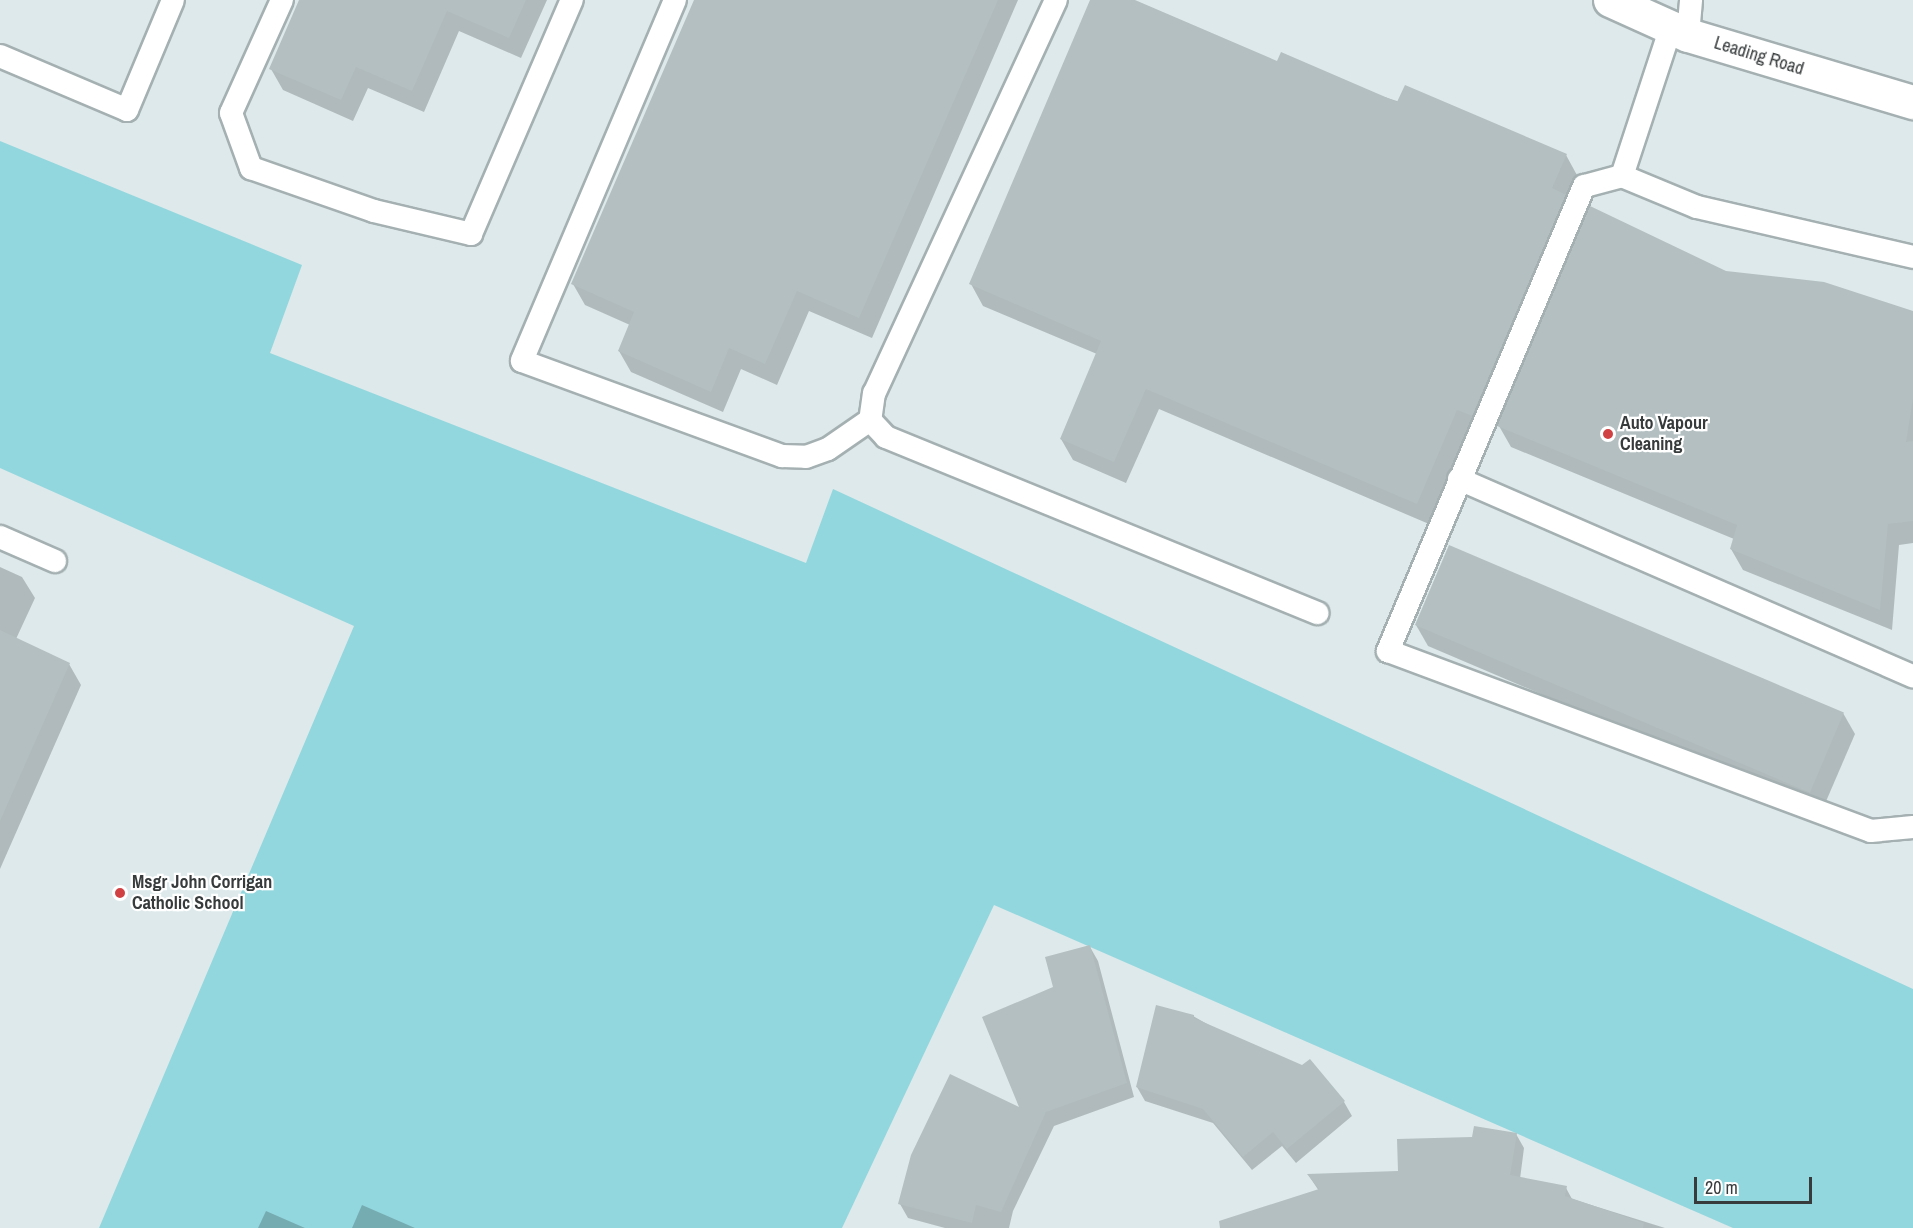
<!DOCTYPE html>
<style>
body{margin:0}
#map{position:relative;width:1913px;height:1228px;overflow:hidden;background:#dde9eb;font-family:"Archivo Narrow",sans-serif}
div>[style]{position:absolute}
.green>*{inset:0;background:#93d7de}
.shadow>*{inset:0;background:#0003}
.building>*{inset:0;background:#b3bfc0;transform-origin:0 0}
.roads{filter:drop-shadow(2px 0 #a4b0b1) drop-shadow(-2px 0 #a4b0b1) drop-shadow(0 2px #a4b0b1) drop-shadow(0 -2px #a4b0b1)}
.service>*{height:22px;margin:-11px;padding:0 11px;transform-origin:11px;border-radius:11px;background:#fff}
.minor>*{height:33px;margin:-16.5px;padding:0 16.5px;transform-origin:16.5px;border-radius:16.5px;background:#fff}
.dots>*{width:16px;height:16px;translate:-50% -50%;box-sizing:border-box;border:3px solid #fff;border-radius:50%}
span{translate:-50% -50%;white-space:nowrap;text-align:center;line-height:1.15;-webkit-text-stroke:4.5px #fff;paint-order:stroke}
.street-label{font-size:18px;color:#373b3c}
.poi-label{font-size:18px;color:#373b3c;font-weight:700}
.left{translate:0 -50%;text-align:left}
.scale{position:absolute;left:1694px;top:1177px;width:118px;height:27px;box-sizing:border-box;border:3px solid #373b3c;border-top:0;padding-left:8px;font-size:18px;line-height:21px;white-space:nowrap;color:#373b3c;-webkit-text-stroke:4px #fff;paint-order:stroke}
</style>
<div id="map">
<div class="green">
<div style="clip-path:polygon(0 141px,302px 265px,270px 353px,806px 563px,833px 489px,1913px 989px,1913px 1228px,1733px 1228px,994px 905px,842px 1228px,99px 1228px,354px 626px,0 468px)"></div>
</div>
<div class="shadow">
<div style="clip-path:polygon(300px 0,547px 0,521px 58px,459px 31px,424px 112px,368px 88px,353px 121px,283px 90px,271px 69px)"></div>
<div style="clip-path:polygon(696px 0,1018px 0,872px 338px,809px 311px,777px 385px,741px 369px,723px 412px,631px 372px,619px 351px,630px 325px,585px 305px,573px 284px)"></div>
<div style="clip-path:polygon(1092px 0,1131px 0,1278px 63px,1566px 155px,1578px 177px,1429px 524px,1159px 409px,1126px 483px,1073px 460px,1061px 439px,1097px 354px,983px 306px,971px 284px)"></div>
<div style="clip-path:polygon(1725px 272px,1913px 312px,1913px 543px,1899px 545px,1892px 630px,1743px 570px,1731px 549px,1734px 539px,1511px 447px,1499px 426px)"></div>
<div style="clip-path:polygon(0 567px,22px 577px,35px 598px,16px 639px,69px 664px,81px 685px,0 869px)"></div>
<div style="clip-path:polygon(1416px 625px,1843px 713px,1855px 734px,1821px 813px,1428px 646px)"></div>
<div style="clip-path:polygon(1090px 947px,1098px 961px,1134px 1097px,1054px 1126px,1013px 1211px,1009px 1228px,945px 1228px,908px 1218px,900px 1204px,1022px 1110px,1055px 988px)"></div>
<div style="clip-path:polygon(1193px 1016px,1344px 1102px,1352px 1116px,1296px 1163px,1282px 1146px,1252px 1170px,1213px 1123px,1145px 1101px,1137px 1087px)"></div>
<div style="clip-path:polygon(1516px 1134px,1524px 1148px,1520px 1179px,1566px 1188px,1572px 1199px,1665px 1228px,1254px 1228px,1319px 1191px,1309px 1176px,1399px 1173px,1473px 1139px)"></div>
<div style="clip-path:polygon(362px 1205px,415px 1228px,352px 1228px)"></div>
<div style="clip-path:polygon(266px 1211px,305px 1228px,258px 1228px)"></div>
</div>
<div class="building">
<div style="clip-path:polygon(299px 0,526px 0,509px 38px,447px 11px,412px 91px,356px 67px,341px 100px,269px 69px)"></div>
<div style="clip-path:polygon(694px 0,998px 0,859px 318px,797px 291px,765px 364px,729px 348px,711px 392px,618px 351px,634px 312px,571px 284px)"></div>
<div style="clip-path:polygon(1090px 0,1135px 0,1277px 61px,1281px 52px,1397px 102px,1405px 85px,1567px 154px,1552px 188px,1566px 195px,1472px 416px,1457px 410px,1417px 504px,1146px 389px,1114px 462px,1060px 439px,1101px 341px,969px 284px)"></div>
<div style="clip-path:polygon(1590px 206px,1726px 271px,1824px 282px,1913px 311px,1913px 399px,1906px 442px,1913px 441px,1913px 521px,1888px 524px,1880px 610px,1730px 549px,1737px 525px,1497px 426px)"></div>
<div style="left:1449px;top:545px;width:429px;height:87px;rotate:23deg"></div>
<div style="clip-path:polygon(0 630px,70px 663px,0 821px)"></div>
<div style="clip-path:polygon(1090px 945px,1127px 1083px,1046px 1112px,1001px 1212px,976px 1205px,972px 1223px,898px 1204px,911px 1155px,950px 1074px,1019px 1107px,982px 1017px,1053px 987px,1045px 957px)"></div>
<div style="clip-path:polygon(1156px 1005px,1194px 1015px,1194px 1018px,1302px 1065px,1310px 1059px,1345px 1101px,1287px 1149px,1273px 1132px,1243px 1157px,1203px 1109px,1136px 1087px)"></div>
<div style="clip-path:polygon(1474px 1126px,1517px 1133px,1510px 1175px,1567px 1186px,1565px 1196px,1644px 1223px,1643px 1228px,1220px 1228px,1219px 1221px,1319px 1189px,1307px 1174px,1398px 1171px,1397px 1139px,1472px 1137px)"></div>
</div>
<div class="roads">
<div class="service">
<div style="left:282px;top:0;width:124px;rotate:114.3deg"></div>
<div style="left:231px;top:113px;width:59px;rotate:70deg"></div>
<div style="left:251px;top:168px;width:130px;rotate:19.3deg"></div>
<div style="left:374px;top:211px;width:100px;rotate:13.3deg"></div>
<div style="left:471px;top:234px;width:255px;rotate:-66.7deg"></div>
<div style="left:675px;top:0;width:392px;rotate:113deg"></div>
<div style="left:522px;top:361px;width:277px;rotate:20.1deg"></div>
<div style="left:782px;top:456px;width:24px;rotate:2deg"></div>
<div style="left:806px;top:457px;width:23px;rotate:-20deg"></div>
<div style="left:828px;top:449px;width:51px;rotate:-34.6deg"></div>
<div style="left:1056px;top:0;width:433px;rotate:114.8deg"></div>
<div style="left:874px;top:393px;width:27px;rotate:98deg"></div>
<div style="left:870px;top:420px;width:23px;rotate:47deg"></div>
<div style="left:886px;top:437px;width:466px;rotate:22.2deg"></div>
<div style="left:1671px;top:27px;width:157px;rotate:108.2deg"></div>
<div style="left:1622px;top:176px;width:81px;rotate:22.5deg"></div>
<div style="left:1697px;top:207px;width:222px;rotate:13deg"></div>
<div style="left:1688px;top:35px;width:35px;rotate:-85deg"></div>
<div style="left:0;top:56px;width:138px;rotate:23deg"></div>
<div style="left:127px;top:110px;width:119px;rotate:-67.3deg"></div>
<div style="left:1622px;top:176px;width:39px;rotate:165deg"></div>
<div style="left:1584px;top:186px;width:505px;rotate:112.86deg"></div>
<div style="left:1388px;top:651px;width:515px;rotate:20.44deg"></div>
<div style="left:1871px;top:831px;width:42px;rotate:-5.4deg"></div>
<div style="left:1459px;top:479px;width:495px;rotate:23.5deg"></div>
<div style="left:0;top:537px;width:60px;rotate:23.6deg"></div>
</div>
<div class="minor">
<div style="left:1610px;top:0;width:85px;rotate:24.2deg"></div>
<div style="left:1688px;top:35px;width:235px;rotate:16.6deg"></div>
</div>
</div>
<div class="dots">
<div style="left:1608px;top:434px;background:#d04143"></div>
<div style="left:120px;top:893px;background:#d04143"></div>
</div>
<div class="street-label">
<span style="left:1759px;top:56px;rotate:17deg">Leading Road</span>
</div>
<div class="poi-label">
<span class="left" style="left:1620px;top:434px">Auto Vapour<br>Cleaning</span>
<span class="left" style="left:132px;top:893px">Msgr John Corrigan<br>Catholic School</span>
</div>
<div class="scale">20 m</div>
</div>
